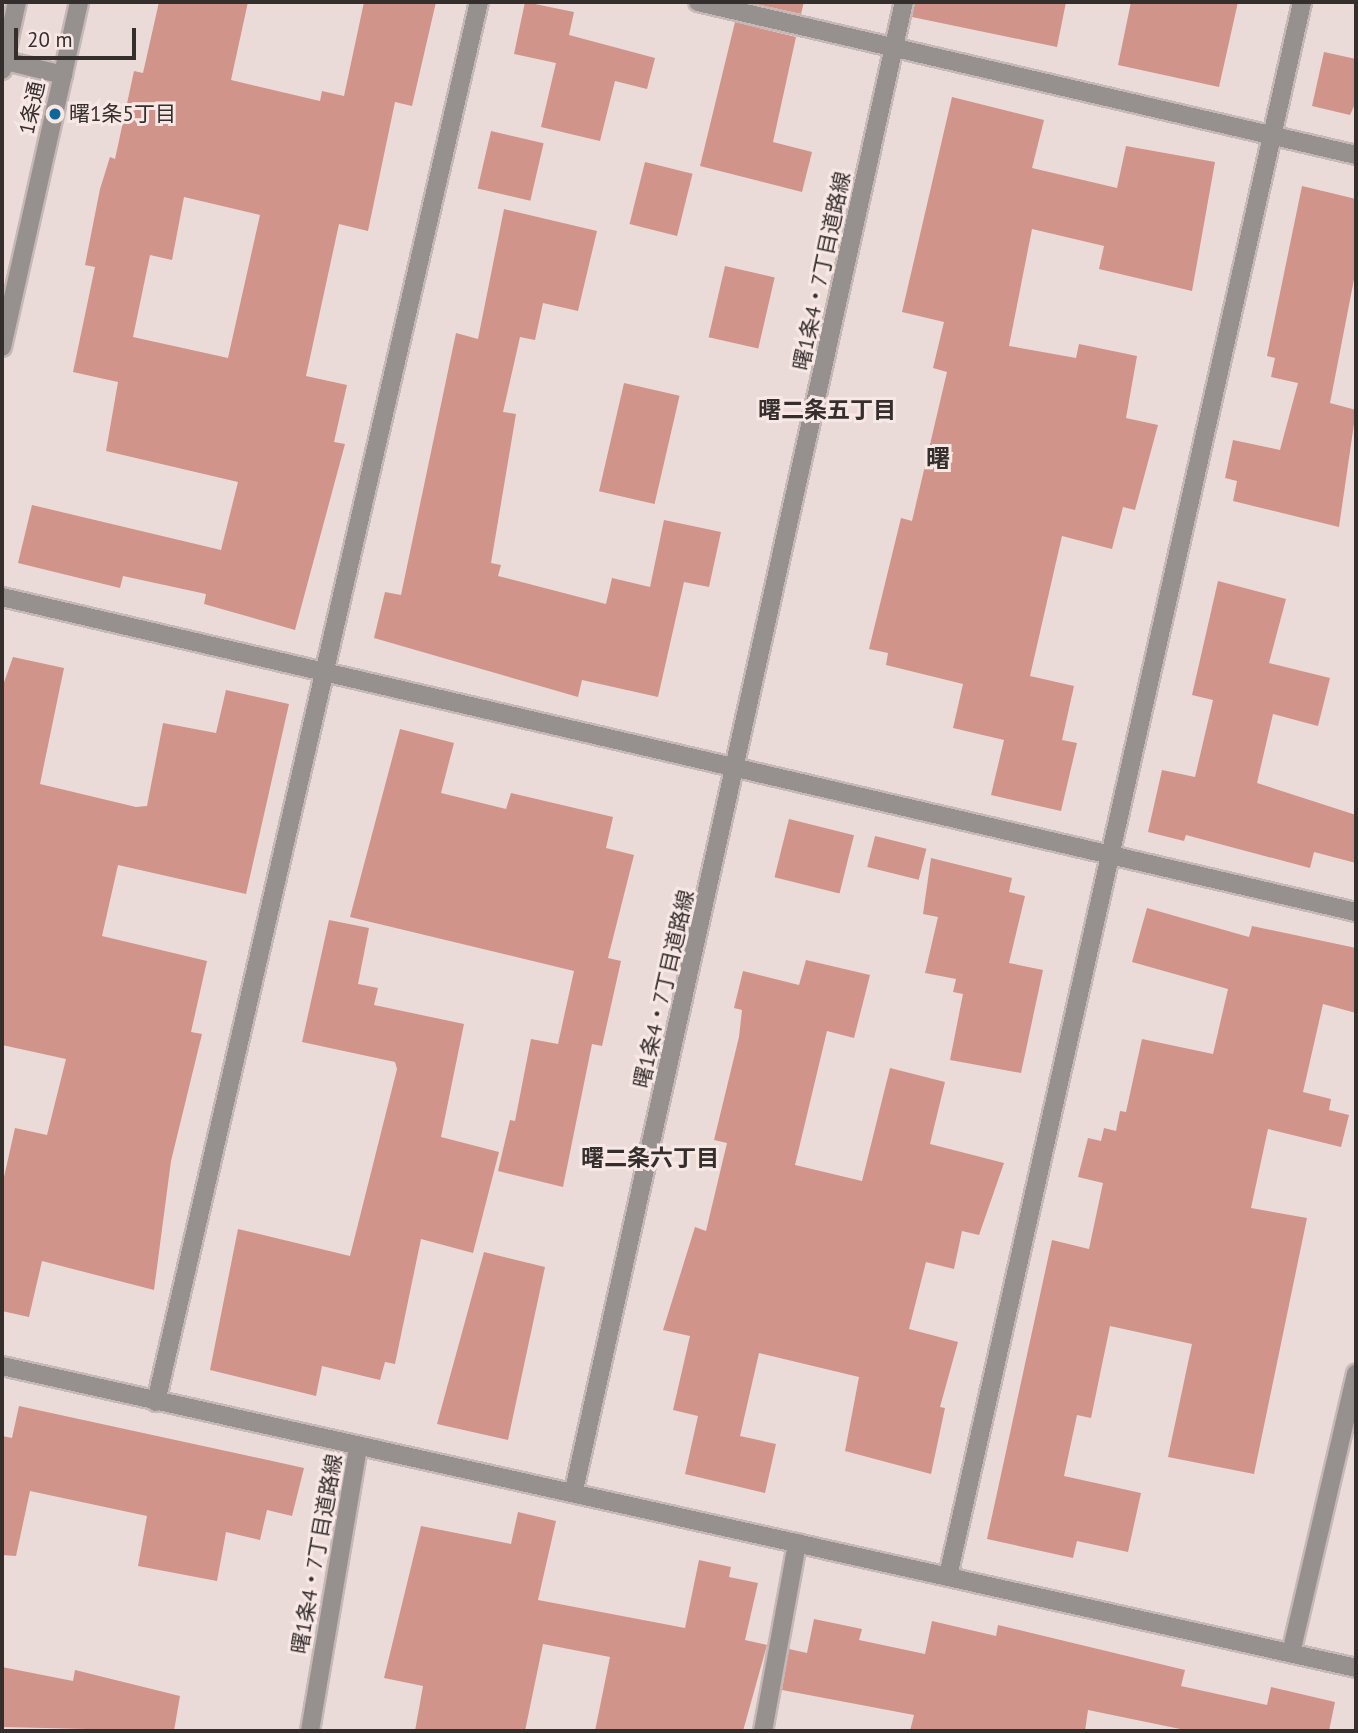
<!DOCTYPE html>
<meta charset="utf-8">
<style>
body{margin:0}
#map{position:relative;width:1358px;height:1733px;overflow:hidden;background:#ebdbd8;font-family:"PT Sans","Noto Sans JP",sans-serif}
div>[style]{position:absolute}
.building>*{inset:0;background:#d0948a;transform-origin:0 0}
.roads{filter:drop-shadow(2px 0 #c6b8b6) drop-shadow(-2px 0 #c6b8b6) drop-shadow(0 2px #c6b8b6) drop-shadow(0 -2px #c6b8b6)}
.minor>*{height:18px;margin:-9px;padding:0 9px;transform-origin:9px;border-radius:9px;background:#96908e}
.dots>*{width:19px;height:19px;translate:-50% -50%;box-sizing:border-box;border:4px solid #f8e8e5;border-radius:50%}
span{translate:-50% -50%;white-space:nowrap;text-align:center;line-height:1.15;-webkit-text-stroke:6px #f8e8e5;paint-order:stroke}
.street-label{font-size:21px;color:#342e2d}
.poi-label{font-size:21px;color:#342e2d}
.left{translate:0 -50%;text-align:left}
.neighbourhood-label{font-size:23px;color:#342e2d;font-weight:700}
.quarter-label{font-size:24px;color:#342e2d;font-weight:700}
.frame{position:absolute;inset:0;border:4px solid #342e2d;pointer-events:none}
.scale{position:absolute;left:14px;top:28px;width:122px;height:32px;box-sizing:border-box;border:4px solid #342e2d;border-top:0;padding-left:9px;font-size:21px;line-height:24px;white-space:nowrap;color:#342e2d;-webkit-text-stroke:5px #f8e8e5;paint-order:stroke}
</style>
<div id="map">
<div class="building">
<div style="clip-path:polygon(evenodd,159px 2px,248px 2px,231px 80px,320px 101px,322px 91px,344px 96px,364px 2px,436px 2px,412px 106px,395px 102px,368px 231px,339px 224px,306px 376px,347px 385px,334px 442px,345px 444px,295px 630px,204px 604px,206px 594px,123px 576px,120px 588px,18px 563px,32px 505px,221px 550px,238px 482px,106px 451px,118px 382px,73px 372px,95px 267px,85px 265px,100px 189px,110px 157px,115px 159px,134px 71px,143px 73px,159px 2px,184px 197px,260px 215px,228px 358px,133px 337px,150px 255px,172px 260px,184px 197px)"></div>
<div style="clip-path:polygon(525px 2px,574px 12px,569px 35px,655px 58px,647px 89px,615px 81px,600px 141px,541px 127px,556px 63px,514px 54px)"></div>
<div style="clip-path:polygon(747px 2px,804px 2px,801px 14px)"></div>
<div style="clip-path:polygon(915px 2px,1066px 2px,1057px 47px,912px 17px)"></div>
<div style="clip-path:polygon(1131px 2px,1238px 2px,1219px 87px,1118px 65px)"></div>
<div style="clip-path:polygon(735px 22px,796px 37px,773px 142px,812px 152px,802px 192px,700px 166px)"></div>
<div style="clip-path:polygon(1324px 52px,1356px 59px,1356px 102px,1350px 115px,1312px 106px)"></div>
<div style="clip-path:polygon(952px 97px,1044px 120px,1032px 168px,1117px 188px,1126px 146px,1215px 162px,1192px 291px,1099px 269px,1104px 246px,1032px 229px,1009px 346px,1076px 358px,1079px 344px,1137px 356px,1126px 418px,1158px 425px,1135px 510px,1123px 507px,1112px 549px,1062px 536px,1030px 676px,1074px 686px,1062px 740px,1077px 743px,1061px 811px,991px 795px,1004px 740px,953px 728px,963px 684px,886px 665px,888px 653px,869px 649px,901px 518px,912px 521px,947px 372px,933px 368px,944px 322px,902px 312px)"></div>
<div style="left:491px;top:131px;width:54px;height:59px;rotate:13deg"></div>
<div style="left:645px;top:162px;width:49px;height:64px;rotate:14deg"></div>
<div style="clip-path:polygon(1302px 186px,1356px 199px,1356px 269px,1330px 403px,1356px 410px,1339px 527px,1233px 501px,1237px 481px,1225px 478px,1233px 440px,1280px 450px,1298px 383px,1271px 377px,1275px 358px,1267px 356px)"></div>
<div style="clip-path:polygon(504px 209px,597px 231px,578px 311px,543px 303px,535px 340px,520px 337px,503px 412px,516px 414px,491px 563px,501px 565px,498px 576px,606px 604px,612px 578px,650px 587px,664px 520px,721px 532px,709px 587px,684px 582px,658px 697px,582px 680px,578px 697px,374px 638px,385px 592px,401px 595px,456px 333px,478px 339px)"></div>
<div style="left:725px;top:266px;width:51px;height:73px;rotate:13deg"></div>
<div style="left:624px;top:383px;width:57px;height:111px;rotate:13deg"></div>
<div style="clip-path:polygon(1218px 581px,1286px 599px,1269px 663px,1330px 678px,1318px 726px,1273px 714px,1257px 783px,1356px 815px,1356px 863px,1314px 852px,1310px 868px,1186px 835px,1184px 841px,1148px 832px,1162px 770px,1195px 777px,1213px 700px,1192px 695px)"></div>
<div style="clip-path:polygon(13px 657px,64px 668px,40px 784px,136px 807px,147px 806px,163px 723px,216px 733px,226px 690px,289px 704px,246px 894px,118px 865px,102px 936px,207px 961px,191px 1032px,202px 1034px,171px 1161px,154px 1290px,42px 1261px,29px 1317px,2px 1311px,2px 1186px,15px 1128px,47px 1135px,66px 1059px,2px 1045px,2px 688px)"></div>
<div style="clip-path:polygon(400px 729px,454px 743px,441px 793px,506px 809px,511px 793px,613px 817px,606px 848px,634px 855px,608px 958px,621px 961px,602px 1046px,592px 1044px,563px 1187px,498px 1171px,510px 1120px,515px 1121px,531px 1039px,558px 1044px,574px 971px,350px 917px)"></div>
<div style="left:789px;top:819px;width:67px;height:60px;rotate:14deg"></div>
<div style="left:875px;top:836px;width:53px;height:32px;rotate:14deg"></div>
<div style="clip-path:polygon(931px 858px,1012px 878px,1009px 892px,1025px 896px,1009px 963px,1043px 970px,1021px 1073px,950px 1060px,963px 994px,953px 992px,956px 979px,925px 973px,938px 917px,923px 914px)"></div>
<div style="clip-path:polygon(1147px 908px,1249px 937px,1252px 926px,1356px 948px,1356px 1013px,1323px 1004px,1303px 1092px,1331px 1099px,1329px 1110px,1349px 1115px,1341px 1147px,1268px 1129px,1251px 1208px,1307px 1218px,1254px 1474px,1168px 1457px,1192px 1344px,1110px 1326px,1091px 1418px,1077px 1415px,1064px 1476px,1141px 1493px,1128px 1552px,1077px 1541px,1073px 1558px,987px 1539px,1052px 1240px,1089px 1249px,1103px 1183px,1078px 1177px,1088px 1138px,1101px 1141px,1104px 1128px,1116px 1131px,1120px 1111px,1126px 1112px,1142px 1039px,1213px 1054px,1228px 989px,1132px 962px)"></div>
<div style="clip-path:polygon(329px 920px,369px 928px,358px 984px,378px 988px,374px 1005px,464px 1024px,441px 1137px,499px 1152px,473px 1253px,421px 1239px,395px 1364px,385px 1362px,380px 1380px,322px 1366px,316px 1396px,210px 1370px,238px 1229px,350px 1256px,397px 1069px,395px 1062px,302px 1042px)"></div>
<div style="clip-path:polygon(806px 960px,870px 975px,854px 1038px,827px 1031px,795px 1165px,862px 1181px,890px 1068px,945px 1082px,930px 1144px,1004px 1163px,979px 1235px,962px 1231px,954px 1269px,926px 1262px,909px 1329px,958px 1342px,940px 1407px,945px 1408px,931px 1474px,845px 1451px,859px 1377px,759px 1353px,740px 1436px,776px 1444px,765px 1493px,685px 1474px,698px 1416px,673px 1410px,690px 1336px,663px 1330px,695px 1227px,706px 1231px,727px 1143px,714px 1140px,739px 1037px,742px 1010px,734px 1008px,743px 971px,799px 985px)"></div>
<div style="clip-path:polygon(484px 1252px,545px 1267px,508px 1440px,437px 1424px)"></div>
<div style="clip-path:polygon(19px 1406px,304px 1468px,292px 1516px,267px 1510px,260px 1540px,226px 1532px,217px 1581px,138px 1566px,147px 1516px,30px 1491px,16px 1556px,2px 1555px,2px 1436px,12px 1438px)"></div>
<div style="clip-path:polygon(518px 1512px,556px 1521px,538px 1600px,685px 1628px,699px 1560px,731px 1567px,729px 1577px,758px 1583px,745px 1640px,767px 1645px,743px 1731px,595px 1731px,610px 1657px,543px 1644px,525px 1731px,415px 1731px,423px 1686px,384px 1678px,421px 1526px,511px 1544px)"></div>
<div style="clip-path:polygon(814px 1619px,862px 1629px,859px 1640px,925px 1654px,932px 1621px,996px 1636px,998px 1625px,1185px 1670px,1181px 1686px,1267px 1705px,1271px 1687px,1335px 1702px,1329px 1731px,1190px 1731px,1088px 1710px,1085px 1731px,910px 1731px,914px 1715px,782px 1690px,789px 1649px,807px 1653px)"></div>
<div style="clip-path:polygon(2px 1667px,73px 1681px,75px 1670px,180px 1696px,174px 1731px,2px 1727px)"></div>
</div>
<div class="roads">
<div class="minor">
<div style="left:698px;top:2px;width:676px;rotate:13.09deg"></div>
<div style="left:2px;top:60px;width:63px;rotate:13.8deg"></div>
<div style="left:2px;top:70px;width:70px;rotate:-77.6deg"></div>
<div style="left:2px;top:347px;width:353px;rotate:-77.4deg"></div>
<div style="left:2px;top:597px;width:1390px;rotate:13.1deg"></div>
<div style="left:2px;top:1366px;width:1387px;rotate:12.57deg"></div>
<div style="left:156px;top:1402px;width:1437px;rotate:-77.01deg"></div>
<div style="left:574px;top:1490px;width:1524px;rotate:-77.5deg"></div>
<div style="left:948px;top:1576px;width:1613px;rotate:-77.32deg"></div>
<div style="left:1291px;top:1653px;width:287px;rotate:-76.9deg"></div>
<div style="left:310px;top:1731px;width:288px;rotate:-80.4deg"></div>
<div style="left:763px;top:1731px;width:191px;rotate:-79.7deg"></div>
</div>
</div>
<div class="dots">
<div style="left:55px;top:114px;background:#0c6898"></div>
</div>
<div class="street-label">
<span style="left:32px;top:108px;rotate:-78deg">1条通</span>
<span style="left:822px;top:271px;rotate:-78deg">曙1条4・7丁目道路線</span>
<span style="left:664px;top:989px;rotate:-77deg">曙1条4・7丁目道路線</span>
<span style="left:317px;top:1554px;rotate:-80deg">曙1条4・7丁目道路線</span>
</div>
<div class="poi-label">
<span class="left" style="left:69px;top:114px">曙1条5丁目</span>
</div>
<div class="neighbourhood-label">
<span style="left:827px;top:410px">曙二条五丁目</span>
<span style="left:650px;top:1158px">曙二条六丁目</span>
</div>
<div class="quarter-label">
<span style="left:938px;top:459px">曙</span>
</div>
<div class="frame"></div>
<div class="scale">20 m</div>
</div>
